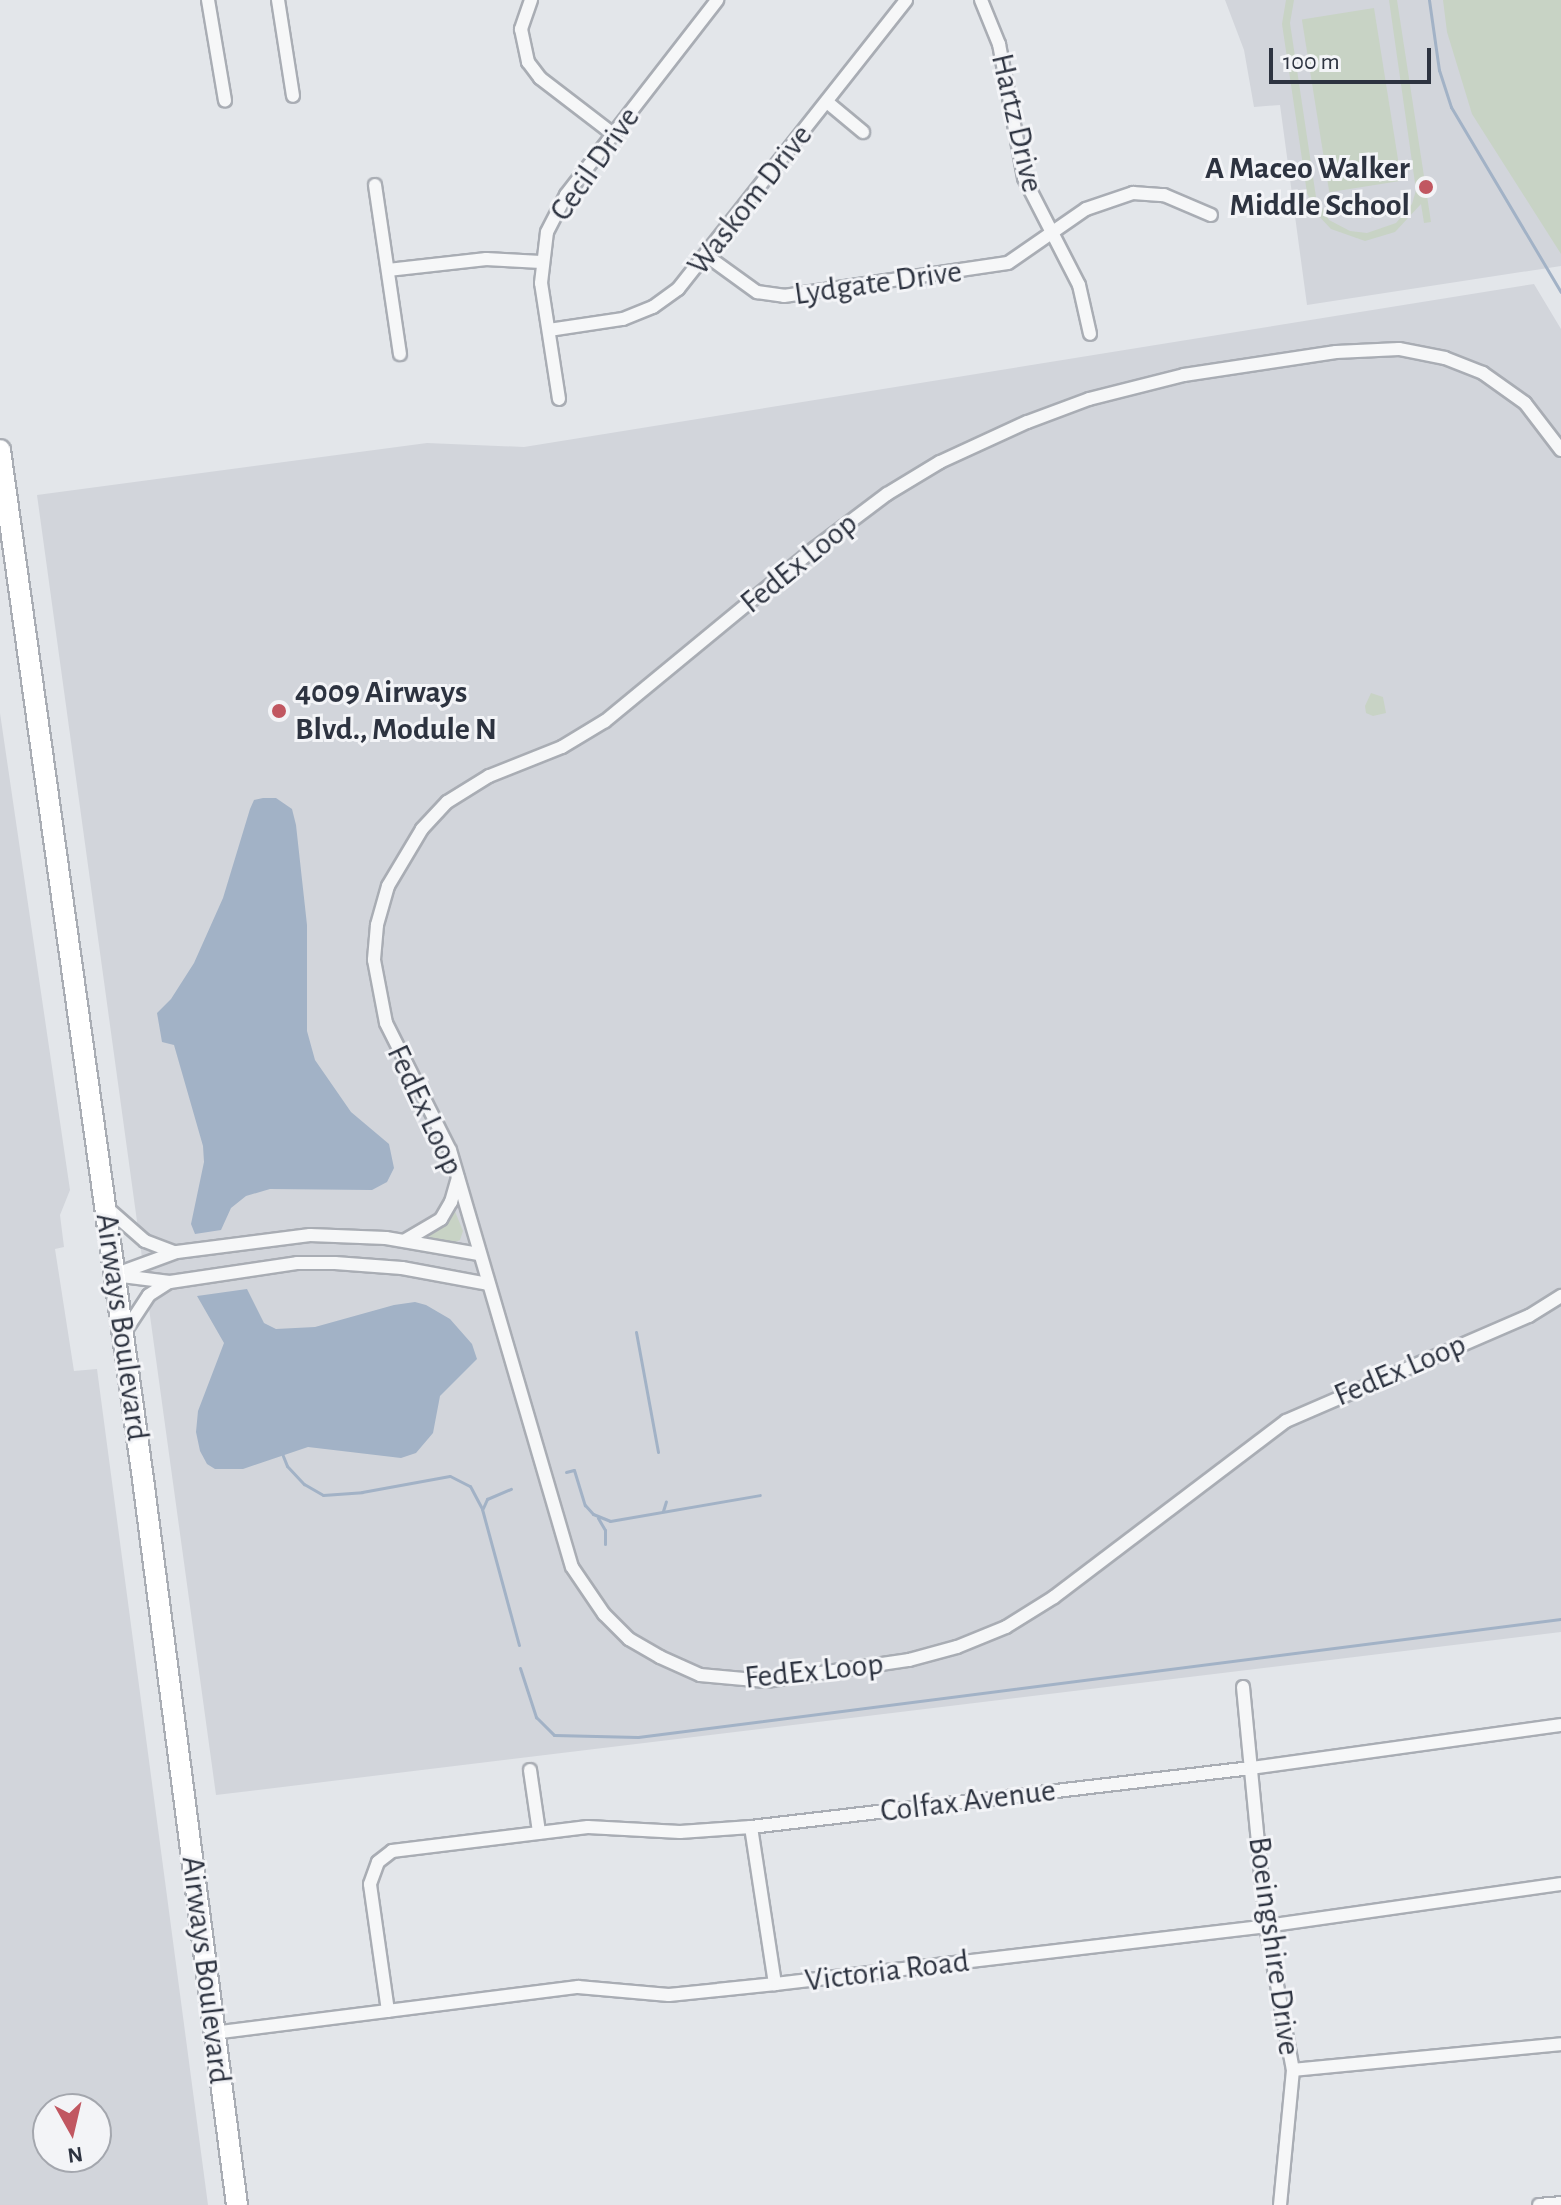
<!DOCTYPE html>
<style>
body{margin:0}
#map{position:relative;width:1561px;height:2205px;overflow:hidden;background:#e3e6ea;font-family:"Alegreya Sans",sans-serif}
div>[style]{position:absolute}
.built>*{inset:0;background:#d2d5db}
.green>*{inset:0;background:#c8d3c5;transform-origin:0 0}
.water>*{inset:0;background:#a2b2c6}
.stream>*{height:3px;margin:-1.5px;padding:0 1.5px;transform-origin:1.5px;border-radius:1.5px;background:#a2b2c6}
.roads{filter:drop-shadow(2px 0 #a9adb4) drop-shadow(-2px 0 #a9adb4) drop-shadow(0 2px #a9adb4) drop-shadow(0 -2px #a9adb4)}
.street>*{height:12px;margin:-6px;padding:0 6px;transform-origin:6px;border-radius:6px;background:#f6f7f8}
.primary>*{height:20px;margin:-10px;padding:0 10px;transform-origin:10px;border-radius:10px;background:#fff}
.dots>*{width:22px;height:22px;translate:-50% -50%;box-sizing:border-box;border:4px solid #f3f4f7;border-radius:50%}
span{translate:-50% -50%;white-space:nowrap;text-align:center;line-height:1.15;-webkit-text-stroke:6px #f3f4f7;paint-order:stroke}
.street-label{font-size:32px;color:#2d3340}
.poi-label{font-size:32px;color:#2d3340;font-weight:700}
.right{translate:-100% -50%;text-align:right}
.left{translate:0 -50%;text-align:left}
.north{position:absolute;left:32px;top:2093px;width:80px;height:80px;box-sizing:border-box;background:#f3f4f7;border:2px solid #a4a7ae;border-radius:50%;rotate:172deg;font-size:22px;font-weight:700;line-height:32px;text-align:center;color:#2d3340}
.north::after{content:'';display:block;margin:auto;width:28px;height:36px;background:#c15761;clip-path:polygon(50% 0,100% 100%,50% 72%,0 100%)}
.scale{position:absolute;left:1269px;top:48px;width:162px;height:36px;box-sizing:border-box;border:4px solid #2d3340;border-top:0;padding-left:10px;font-size:24px;line-height:28px;white-space:nowrap;color:#2d3340;-webkit-text-stroke:6px #f3f4f7;paint-order:stroke}
</style>
<div id="map">
<div class="built">
<div style="clip-path:polygon(1225px 0,1561px 0,1561px 266px,1307px 305px,1280px 105px,1254px 107px,1244px 50px)"></div>
<div style="clip-path:polygon(1534px 284px,1561px 329px,1561px 1632px,216px 1795px,37px 495px,427px 443px,524px 447px)"></div>
<div style="clip-path:polygon(evenodd,0 713px,70px 1190px,60px 1215px,64px 1247px,55px 1249px,74px 1371px,97px 1369px,208px 2205px,0 2205px,0 713px,48px 2109px,96px 2109px,96px 2157px,48px 2157px,48px 2109px)"></div>
</div>
<div class="green">
<div style="clip-path:polygon(1286px 0,1294px 0,1290px 23px,1316px 197px,1329px 220px,1350px 231px,1367px 233px,1396px 223px,1412px 204px,1416px 190px,1389px 0,1397px 0,1431px 222px,1424px 223px,1421px 204px,1395px 232px,1365px 241px,1331px 229px,1315px 212px,1307px 193px,1282px 24px)"></div>
<div style="clip-path:polygon(1443px 0,1561px 0,1561px 254px,1472px 114px,1447px 32px)"></div>
<div style="left:1374px;top:8px;width:175px;height:73px;rotate:81deg"></div>
<div style="clip-path:polygon(1371px 693px,1383px 697px,1386px 713px,1373px 716px,1366px 713px,1365px 706px)"></div>
<div style="clip-path:polygon(454px 1209px,463px 1231px,460px 1240px,453px 1243px,430px 1238px,429px 1235px)"></div>
</div>
<div class="water">
<div style="clip-path:polygon(263px 798px,276px 798px,292px 809px,296px 825px,307px 925px,307px 1031px,315px 1060px,351px 1112px,389px 1144px,394px 1168px,387px 1182px,372px 1190px,270px 1189px,246px 1196px,231px 1208px,221px 1230px,195px 1234px,191px 1224px,204px 1162px,203px 1146px,174px 1045px,162px 1042px,157px 1013px,171px 999px,194px 963px,223px 898px,250px 809px,254px 800px)"></div>
<div style="clip-path:polygon(247px 1289px,264px 1323px,276px 1329px,315px 1327px,394px 1305px,415px 1302px,426px 1305px,450px 1319px,472px 1344px,477px 1359px,440px 1396px,433px 1433px,416px 1453px,401px 1458px,308px 1447px,243px 1469px,215px 1469px,207px 1464px,200px 1451px,196px 1432px,198px 1411px,224px 1343px,197px 1296px)"></div>
</div>
<div class="stream">
<div style="left:1429px;top:0;width:71px;rotate:81.9deg"></div>
<div style="left:1439px;top:70px;width:39px;rotate:72deg"></div>
<div style="left:1451px;top:107px;width:215px;rotate:59.3deg"></div>
<div style="left:636px;top:1332px;width:122px;rotate:79.6deg"></div>
<div style="left:281px;top:1451px;width:16px;rotate:68deg"></div>
<div style="left:287px;top:1466px;width:25px;rotate:47deg"></div>
<div style="left:304px;top:1484px;width:22px;rotate:30deg"></div>
<div style="left:323px;top:1495px;width:39px;rotate:-4deg"></div>
<div style="left:362px;top:1492px;width:89px;rotate:-10.3deg"></div>
<div style="left:450px;top:1476px;width:22px;rotate:27deg"></div>
<div style="left:470px;top:1486px;width:26px;rotate:62deg"></div>
<div style="left:482px;top:1509px;width:141px;rotate:74.8deg"></div>
<div style="left:566px;top:1472px;width:8px;rotate:-14deg"></div>
<div style="left:574px;top:1470px;width:37px;rotate:73deg"></div>
<div style="left:585px;top:1505px;width:12px;rotate:48deg"></div>
<div style="left:593px;top:1514px;width:18px;rotate:22deg"></div>
<div style="left:610px;top:1521px;width:152px;rotate:-9.8deg"></div>
<div style="left:483px;top:1508px;width:10px;rotate:-66deg"></div>
<div style="left:487px;top:1499px;width:26px;rotate:-23deg"></div>
<div style="left:663px;top:1511px;width:10px;rotate:-73deg"></div>
<div style="left:598px;top:1518px;width:14px;rotate:60deg"></div>
<div style="left:605px;top:1530px;width:14px;rotate:90deg"></div>
<div style="left:520px;top:1668px;width:52px;rotate:71.9deg"></div>
<div style="left:536px;top:1717px;width:25px;rotate:45deg"></div>
<div style="left:554px;top:1735px;width:84px;rotate:1.4deg"></div>
<div style="left:638px;top:1737px;width:931px;rotate:-7.29deg"></div>
</div>
<div class="roads">
<div class="street">
<div style="left:208px;top:0;width:102px;rotate:80.4deg"></div>
<div style="left:278px;top:0;width:97px;rotate:81.1deg"></div>
<div style="left:531px;top:0;width:31px;rotate:109deg"></div>
<div style="left:521px;top:29px;width:34px;rotate:78deg"></div>
<div style="left:528px;top:62px;width:20px;rotate:53deg"></div>
<div style="left:540px;top:78px;width:92px;rotate:37.5deg"></div>
<div style="left:981px;top:0;width:48px;rotate:67.8deg"></div>
<div style="left:999px;top:44px;width:136px;rotate:79.4deg"></div>
<div style="left:1024px;top:178px;width:120px;rotate:62.8deg"></div>
<div style="left:1079px;top:285px;width:50px;rotate:77.3deg"></div>
<div style="left:827px;top:102px;width:47px;rotate:39.8deg"></div>
<div style="left:375px;top:185px;width:171px;rotate:81.6deg"></div>
<div style="left:707px;top:256px;width:62px;rotate:35.8deg"></div>
<div style="left:757px;top:292px;width:27px;rotate:8deg"></div>
<div style="left:784px;top:296px;width:226px;rotate:-8.4deg"></div>
<div style="left:1008px;top:263px;width:95px;rotate:-34.7deg"></div>
<div style="left:1086px;top:209px;width:50px;rotate:-18.8deg"></div>
<div style="left:1133px;top:193px;width:31px;rotate:4deg"></div>
<div style="left:1164px;top:195px;width:51px;rotate:23.1deg"></div>
<div style="left:388px;top:270px;width:99px;rotate:-6.4deg"></div>
<div style="left:486px;top:259px;width:55px;rotate:3.1deg"></div>
<div style="left:549px;top:330px;width:75px;rotate:-8.5deg"></div>
<div style="left:623px;top:319px;width:32px;rotate:-22deg"></div>
<div style="left:653px;top:307px;width:31px;rotate:-36deg"></div>
<div style="left:678px;top:289px;width:368px;rotate:-51.7deg"></div>
<div style="left:559px;top:399px;width:117px;rotate:-98.8deg"></div>
<div style="left:541px;top:283px;width:51px;rotate:-83.3deg"></div>
<div style="left:547px;top:232px;width:42px;rotate:-62.8deg"></div>
<div style="left:566px;top:195px;width:247px;rotate:-52.2deg"></div>
<div style="left:1561px;top:450px;width:59px;rotate:-127.5deg"></div>
<div style="left:1525px;top:403px;width:52px;rotate:-144.5deg"></div>
<div style="left:1483px;top:373px;width:41px;rotate:-158.5deg"></div>
<div style="left:1445px;top:358px;width:47px;rotate:-168.9deg"></div>
<div style="left:1399px;top:349px;width:63px;rotate:177.3deg"></div>
<div style="left:1336px;top:352px;width:154px;rotate:171.4deg"></div>
<div style="left:1184px;top:375px;width:98px;rotate:165.8deg"></div>
<div style="left:1089px;top:399px;width:66px;rotate:159.6deg"></div>
<div style="left:1027px;top:422px;width:96px;rotate:155.3deg"></div>
<div style="left:940px;top:462px;width:62px;rotate:148.9deg"></div>
<div style="left:887px;top:494px;width:91px;rotate:143deg"></div>
<div style="left:814px;top:549px;width:271px;rotate:140.5deg"></div>
<div style="left:605px;top:721px;width:50px;rotate:148.8deg"></div>
<div style="left:562px;top:747px;width:79px;rotate:158.3deg"></div>
<div style="left:489px;top:776px;width:49px;rotate:148.2deg"></div>
<div style="left:447px;top:802px;width:37px;rotate:133deg"></div>
<div style="left:422px;top:829px;width:66px;rotate:120.8deg"></div>
<div style="left:388px;top:886px;width:41px;rotate:105.8deg"></div>
<div style="left:377px;top:925px;width:35px;rotate:95deg"></div>
<div style="left:374px;top:960px;width:64px;rotate:79.2deg"></div>
<div style="left:386px;top:1023px;width:142px;rotate:63.3deg"></div>
<div style="left:450px;top:1150px;width:434px;rotate:73.7deg"></div>
<div style="left:572px;top:1567px;width:57px;rotate:55.8deg"></div>
<div style="left:604px;top:1614px;width:35px;rotate:45deg"></div>
<div style="left:629px;top:1639px;width:36px;rotate:30deg"></div>
<div style="left:660px;top:1657px;width:44px;rotate:24.2deg"></div>
<div style="left:700px;top:1675px;width:66px;rotate:5.2deg"></div>
<div style="left:766px;top:1681px;width:145px;rotate:-8.4deg"></div>
<div style="left:909px;top:1660px;width:50px;rotate:-15.2deg"></div>
<div style="left:957px;top:1647px;width:53px;rotate:-22.2deg"></div>
<div style="left:1006px;top:1627px;width:57px;rotate:-32deg"></div>
<div style="left:1054px;top:1597px;width:291px;rotate:-37.2deg"></div>
<div style="left:1286px;top:1421px;width:265px;rotate:-23.4deg"></div>
<div style="left:1529px;top:1316px;width:38px;rotate:-32deg"></div>
<div style="left:105px;top:1206px;width:53px;rotate:41.2deg"></div>
<div style="left:145px;top:1241px;width:31px;rotate:21deg"></div>
<div style="left:404px;top:1241px;width:43px;rotate:-30.7deg"></div>
<div style="left:441px;top:1219px;width:20px;rotate:-60deg"></div>
<div style="left:451px;top:1202px;width:25px;rotate:-74deg"></div>
<div style="left:114px;top:1275px;width:56px;rotate:7.1deg"></div>
<div style="left:170px;top:1282px;width:128px;rotate:-8.5deg"></div>
<div style="left:297px;top:1263px;width:38px"></div>
<div style="left:335px;top:1263px;width:67px;rotate:4.3deg"></div>
<div style="left:402px;top:1268px;width:87px;rotate:10.5deg"></div>
<div style="left:114px;top:1275px;width:67px;rotate:-20.1deg"></div>
<div style="left:177px;top:1252px;width:134px;rotate:-7.3deg"></div>
<div style="left:310px;top:1235px;width:76px;rotate:2.3deg"></div>
<div style="left:386px;top:1238px;width:94px;rotate:9.8deg"></div>
<div style="left:124px;top:1333px;width:45px;rotate:-56.7deg"></div>
<div style="left:149px;top:1295px;width:24px;rotate:-33deg"></div>
<div style="left:1243px;top:1687px;width:240px;rotate:84.5deg"></div>
<div style="left:1266px;top:1926px;width:147px;rotate:79.4deg"></div>
<div style="left:1293px;top:2070px;width:136px;rotate:95.5deg"></div>
<div style="left:530px;top:1770px;width:63px;rotate:81.7deg"></div>
<div style="left:751px;top:1827px;width:159px;rotate:81.3deg"></div>
<div style="left:388px;top:2011px;width:128px;rotate:-98.1deg"></div>
<div style="left:370px;top:1884px;width:23px;rotate:-70deg"></div>
<div style="left:378px;top:1862px;width:18px;rotate:-38deg"></div>
<div style="left:392px;top:1851px;width:197px;rotate:-7deg"></div>
<div style="left:588px;top:1827px;width:92px;rotate:3.1deg"></div>
<div style="left:680px;top:1832px;width:71px;rotate:-4deg"></div>
<div style="left:751px;top:1827px;width:503px;rotate:-6.73deg"></div>
<div style="left:1251px;top:1768px;width:313px;rotate:-7.9deg"></div>
<div style="left:213px;top:2033px;width:368px;rotate:-7.2deg"></div>
<div style="left:578px;top:1987px;width:91px;rotate:5deg"></div>
<div style="left:669px;top:1995px;width:107px;rotate:-5.9deg"></div>
<div style="left:775px;top:1984px;width:494px;rotate:-6.7deg"></div>
<div style="left:1266px;top:1926px;width:298px;rotate:-8.1deg"></div>
<div style="left:1293px;top:2070px;width:269px;rotate:-5.5deg"></div>
<div style="left:1539px;top:2205px;width:22px;rotate:-5deg"></div>
</div>
<div class="primary">
<div style="left:0;top:450px;width:1047px;rotate:82.09deg"></div>
<div style="left:144px;top:1487px;width:724px;rotate:82.62deg"></div>
</div>
</div>
<div class="dots">
<div style="left:1426px;top:187px;background:#c15761"></div>
<div style="left:279px;top:711px;background:#c15761"></div>
</div>
<div class="street-label">
<span style="left:1017px;top:123px;rotate:77deg">Hartz Drive</span>
<span style="left:595px;top:164px;rotate:-55deg">Cecil Drive</span>
<span style="left:750px;top:200px;rotate:-52deg">Waskom Drive</span>
<span style="left:878px;top:283px;rotate:-8deg">Lydgate Drive</span>
<span style="left:799px;top:563px;rotate:-39deg">FedEx Loop</span>
<span style="left:425px;top:1110px;rotate:65deg">FedEx Loop</span>
<span style="left:122px;top:1327px;rotate:82deg">Airways Boulevard</span>
<span style="left:1400px;top:1370px;rotate:-23deg">FedEx Loop</span>
<span style="left:814px;top:1671px;rotate:-6deg">FedEx Loop</span>
<span style="left:968px;top:1801px;rotate:-7deg">Colfax Avenue</span>
<span style="left:1274px;top:1946px;rotate:82deg">Boeingshire Drive</span>
<span style="left:206px;top:1970px;rotate:83deg">Airways Boulevard</span>
<span style="left:887px;top:1971px;rotate:-7deg">Victoria Road</span>
</div>
<div class="poi-label">
<span class="right" style="left:1410px;top:187px">A Maceo Walker<br>Middle School</span>
<span class="left" style="left:295px;top:711px">4009 Airways<br>Blvd., Module N</span>
</div>
<div class="north">N</div>
<div class="scale">100 m</div>
</div>
